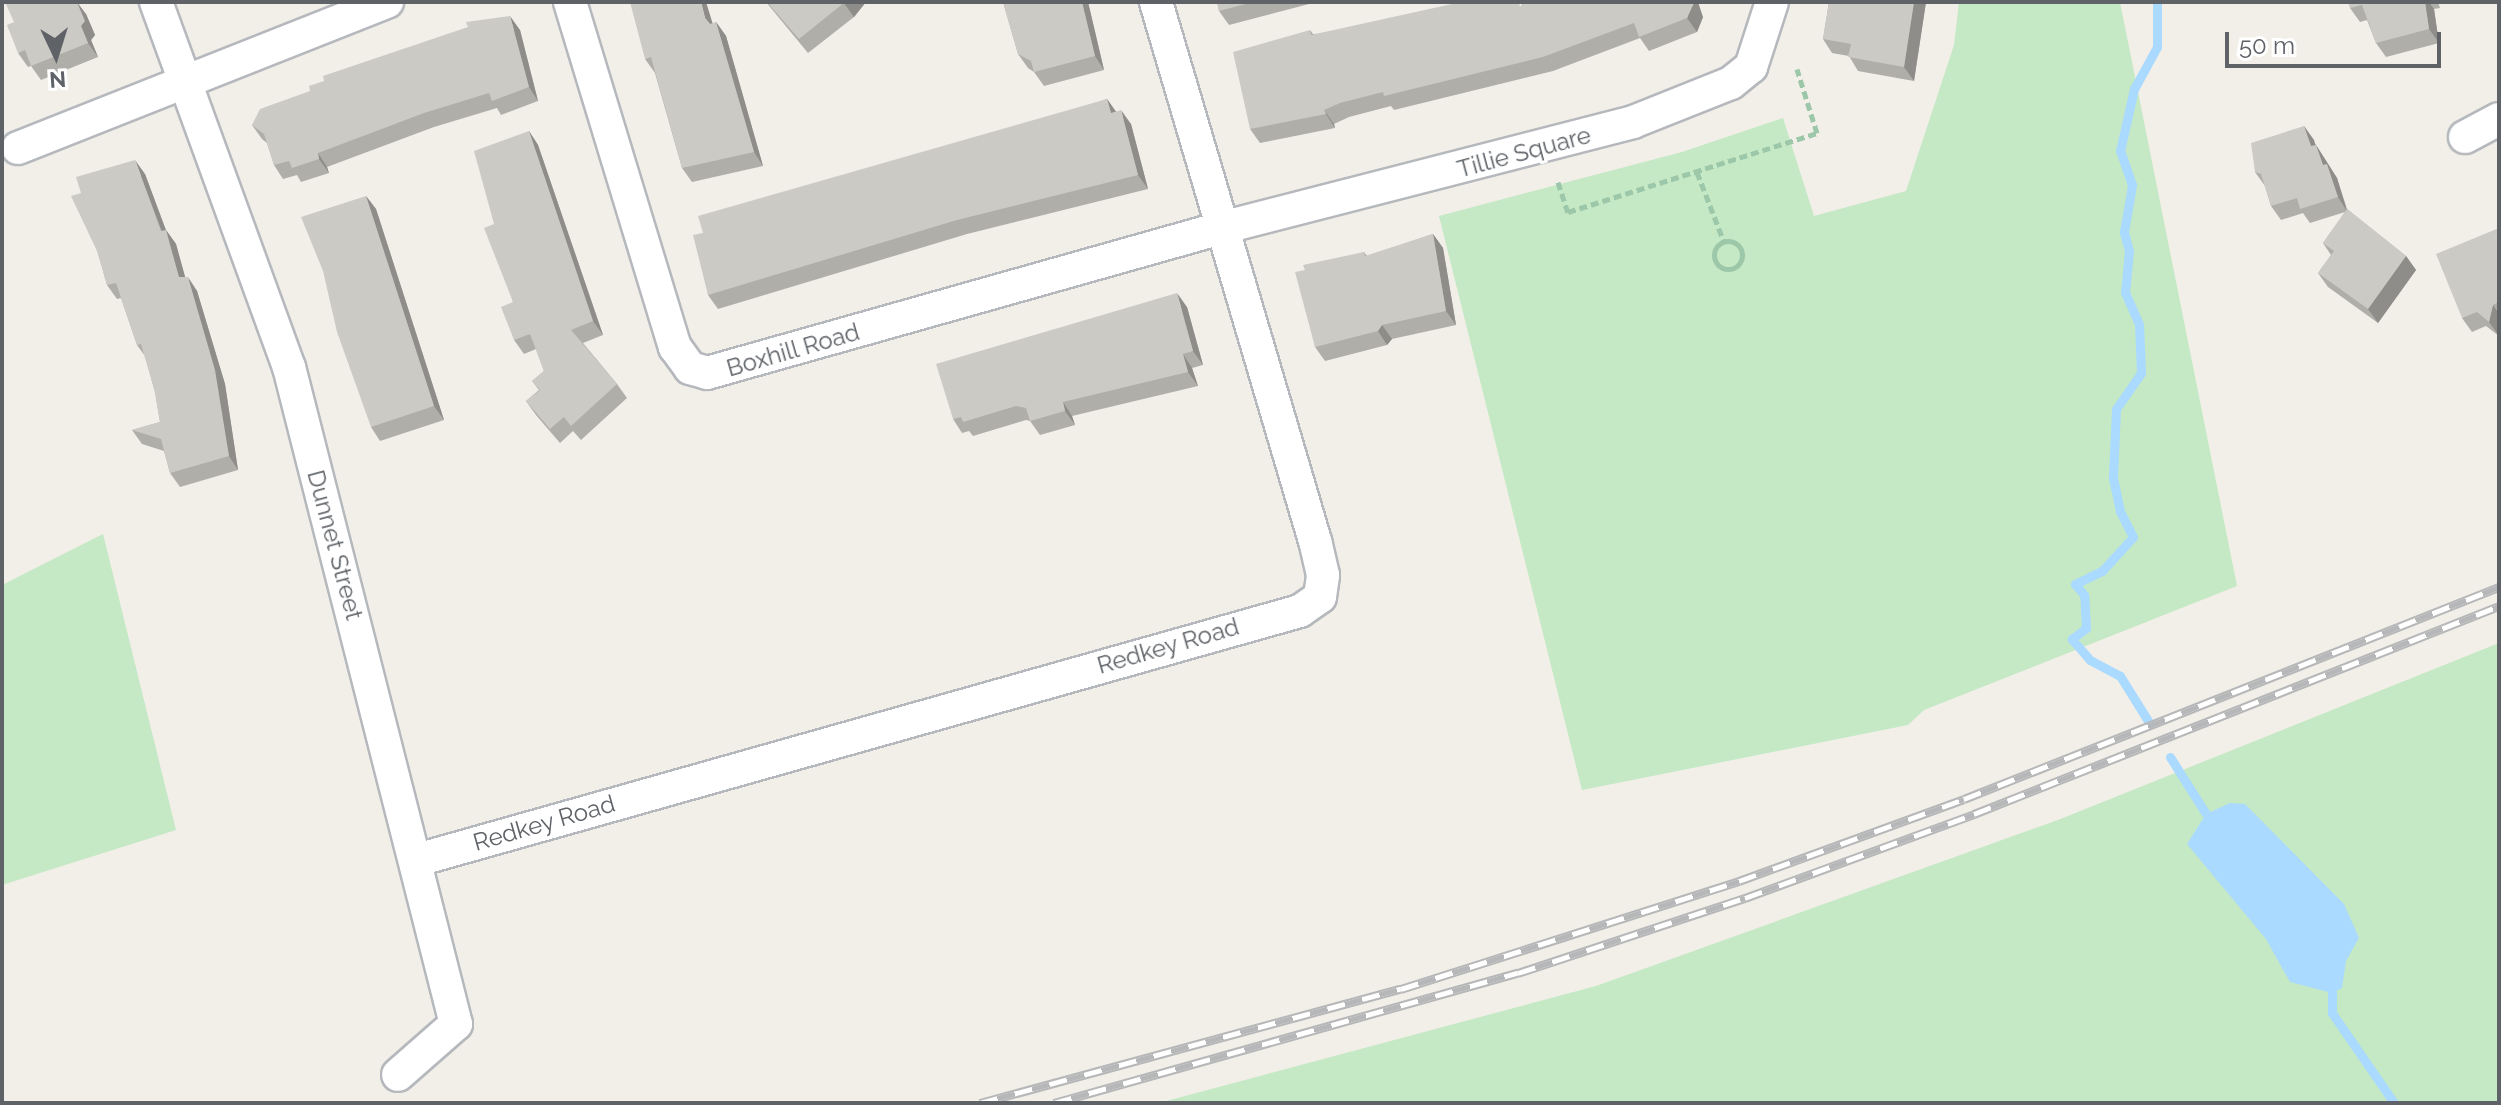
<!DOCTYPE html>
<style>
body{margin:0}
#map{position:relative;width:2501px;height:1105px;overflow:hidden;background:#f1efe8;font-family:Raleway,sans-serif}
div>[style]{position:absolute}
.green>*{inset:0;background:#c5e8c5}
.water>*{inset:0;background:#aadaff}
.stream>*{height:9px;margin:-4.5px;padding:0 4.5px;transform-origin:4.5px;border-radius:4.5px;background:#aadaff}
.path>*{height:5px;margin-top:-2.5px;transform-origin:0;background:repeating-linear-gradient(90deg,#9cc7a9 0 8px,transparent 0 12px)}
.path>.ring{margin:-2.5px;padding:0;box-sizing:content-box;background:none;border:5px solid #9cc7a9;border-radius:50%}
.roads{filter:drop-shadow(2px 0 #b5b8bc) drop-shadow(-2px 0 #b5b8bc) drop-shadow(0 2px #b5b8bc) drop-shadow(0 -2px #b5b8bc)}
.minor>*{height:32px;margin:-16px;padding:0 16px;transform-origin:16px;border-radius:16px;background:#fff}
.rail>*{height:9px;margin-top:-4.5px;transform-origin:0;background:repeating-linear-gradient(90deg,#fff 0 18px,#b6b7b8 0 36px);box-sizing:border-box;border-block:2px solid #b6b7b8}
.wall>*{inset:0;background:#afaea9}
.shaded-wall>*{inset:0;background:#8f8d8a}
.building>*{inset:0;background:#cccac5}
span{translate:-50% -50%;white-space:nowrap;text-align:center;line-height:1.15;-webkit-text-stroke:6px #fff;paint-order:stroke}
.street-label{font-size:24px;color:#5f6368}
.frame{position:absolute;inset:0;border:4px solid #5f6368;pointer-events:none}
.north{position:absolute;left:16px;top:16px;width:80px;height:80px;-webkit-text-stroke:6px #fff;paint-order:stroke;rotate:176deg;font-size:22px;font-weight:700;line-height:32px;text-align:center;color:#5f6368}
.north::after{content:'';display:block;margin:auto;width:28px;height:36px;background:#5f6368;clip-path:polygon(50% 0,100% 100%,50% 72%,0 100%)}
.scale{position:absolute;left:2225px;top:32px;width:216px;height:36px;box-sizing:border-box;border:4px solid #5f6368;border-top:0;padding-left:10px;font-size:24px;line-height:28px;white-space:nowrap;color:#5f6368;-webkit-text-stroke:6px #fff;paint-order:stroke}
</style>
<div id="map">
<div class="green">
<div style="clip-path:polygon(1959px 2px,2120px 2px,2237px 586px,1924px 710px,1908px 725px,1582px 790px,1439px 216px,1682px 152px,1783px 118px,1814px 216px,1906px 191px,1954px 45px)"></div>
<div style="clip-path:polygon(103px 534px,176px 830px,2px 885px,2px 585px)"></div>
<div style="clip-path:polygon(2499px 643px,2499px 1103px,1159px 1103px,1596px 986px,2058px 820px)"></div>
</div>
<div class="water">
<div style="clip-path:polygon(2230px 803px,2245px 804px,2344px 904px,2359px 938px,2346px 961px,2342px 988px,2332px 993px,2290px 982px,2266px 939px,2187px 844px,2206px 814px)"></div>
</div>
<div class="stream">
<div style="left:2150px;top:724px;width:57px;rotate:-122deg"></div>
<div style="left:2120px;top:676px;width:34px;rotate:-152deg"></div>
<div style="left:2090px;top:660px;width:28px;rotate:-131deg"></div>
<div style="left:2072px;top:639px;width:18px;rotate:-38deg"></div>
<div style="left:2086px;top:628px;width:33px;rotate:-93deg"></div>
<div style="left:2084px;top:595px;width:14px;rotate:-129deg"></div>
<div style="left:2075px;top:584px;width:30px;rotate:-26deg"></div>
<div style="left:2102px;top:571px;width:46px;rotate:-47.6deg"></div>
<div style="left:2133px;top:537px;width:29px;rotate:-117deg"></div>
<div style="left:2120px;top:511px;width:34px;rotate:-102deg"></div>
<div style="left:2113px;top:478px;width:69px;rotate:-87.5deg"></div>
<div style="left:2116px;top:409px;width:44px;rotate:-55.2deg"></div>
<div style="left:2141px;top:373px;width:49px;rotate:-92.3deg"></div>
<div style="left:2139px;top:324px;width:34px;rotate:-114deg"></div>
<div style="left:2125px;top:293px;width:42px;rotate:-84.6deg"></div>
<div style="left:2129px;top:251px;width:20px;rotate:-105deg"></div>
<div style="left:2124px;top:232px;width:48px;rotate:-80.3deg"></div>
<div style="left:2132px;top:185px;width:36px;rotate:-109deg"></div>
<div style="left:2120px;top:151px;width:64px;rotate:-77.3deg"></div>
<div style="left:2134px;top:89px;width:48px;rotate:-61.3deg"></div>
<div style="left:2157px;top:47px;width:45px;rotate:-90deg"></div>
<div style="left:2170px;top:757px;width:67px;rotate:57.7deg"></div>
<div style="left:2332px;top:993px;width:20px;rotate:90deg"></div>
<div style="left:2332px;top:1013px;width:109px;rotate:55.4deg"></div>
</div>
<div class="path">
<div style="left:1697px;top:172px;width:75px;rotate:68.9deg"></div>
<div style="left:1558px;top:182px;width:32px;rotate:72deg"></div>
<div style="left:1568px;top:212px;width:261px;rotate:-17.6deg"></div>
<div style="left:1817px;top:133px;width:67px;rotate:-107.4deg"></div>
<div class="ring" style="left:1714px;top:241px;width:23px;height:23px"></div>
</div>
<div class="roads">
<div class="minor">
<div style="left:156px;top:2px;width:388px;rotate:70deg"></div>
<div style="left:289px;top:367px;width:678px;rotate:75.74deg"></div>
<div style="left:456px;top:1024px;width:77px;rotate:138.7deg"></div>
<div style="left:570px;top:2px;width:361px;rotate:73.1deg"></div>
<div style="left:675px;top:347px;width:26px;rotate:54deg"></div>
<div style="left:690px;top:368px;width:18px;rotate:16deg"></div>
<div style="left:707px;top:373px;width:534px;rotate:-15.75deg"></div>
<div style="left:1221px;top:228px;width:425px;rotate:-14.4deg"></div>
<div style="left:1633px;top:122px;width:105px;rotate:-21.7deg"></div>
<div style="left:1731px;top:83px;width:26px;rotate:-39deg"></div>
<div style="left:1751px;top:67px;width:68px;rotate:-72.1deg"></div>
<div style="left:2465px;top:137px;width:38px;rotate:-28deg"></div>
<div style="left:18px;top:148px;width:397px;rotate:-21.6deg"></div>
<div style="left:417px;top:860px;width:917px;rotate:-15.75deg"></div>
<div style="left:1300px;top:611px;width:24px;rotate:-35deg"></div>
<div style="left:1320px;top:597px;width:22px;rotate:-82deg"></div>
<div style="left:1323px;top:575px;width:35px;rotate:-103deg"></div>
<div style="left:1315px;top:541px;width:562px;rotate:-106.44deg"></div>
</div>
</div>
<div class="rail">
<div style="left:980px;top:1103px;width:436px;rotate:-15.2deg"></div>
<div style="left:1401px;top:989px;width:355px;rotate:-17.7deg"></div>
<div style="left:1739px;top:881px;width:239px;rotate:-20deg"></div>
<div style="left:1964px;top:799px;width:575px;rotate:-21.62deg"></div>
<div style="left:1054px;top:1103px;width:482px;rotate:-15.7deg"></div>
<div style="left:1518px;top:973px;width:239px;rotate:-18.3deg"></div>
<div style="left:1745px;top:898px;width:244px;rotate:-20.1deg"></div>
<div style="left:1974px;top:814px;width:565px;rotate:-21.61deg"></div>
</div>
<div class="wall">
<div style="clip-path:polygon(766px 2px,866px 2px,854px 17px,808px 53px)"></div>
<div style="clip-path:polygon(1003px 2px,1088px 2px,1104px 70px,1044px 86px,1034px 72px,1028px 68px,1018px 54px)"></div>
<div style="clip-path:polygon(1217px 2px,1309px 2px,1309px 4px,1229px 25px,1219px 11px)"></div>
<div style="clip-path:polygon(1829px 2px,1926px 2px,1914px 81px,1858px 71px,1849px 56px,1832px 53px,1823px 39px)"></div>
<div style="clip-path:polygon(2349px 2px,2438px 2px,2440px 8px,2434px 9px,2439px 43px,2386px 57px,2376px 43px,2367px 20px,2360px 22px,2350px 8px)"></div>
<div style="clip-path:polygon(86px 14px,95px 35px,91px 40px,98px 57px,41px 80px,31px 66px,28px 67px,18px 53px)"></div>
<div style="clip-path:polygon(1703px 17px,1697px 32px,1649px 51px,1640px 38px,1553px 71px,1394px 110px,1391px 106px,1349px 117px,1334px 124px,1335px 128px,1260px 143px,1250px 129px,1310px 30px,1313px 34px)"></div>
<div style="clip-path:polygon(716px 22px,726px 36px,763px 166px,692px 182px,682px 168px,655px 73px,645px 59px)"></div>
<div style="clip-path:polygon(520px 30px,538px 101px,501px 115px,497px 108px,434px 127px,327px 167px,329px 173px,301px 182px,297px 175px,283px 179px,274px 165px,267px 143px,262px 139px,252px 125px)"></div>
<div style="clip-path:polygon(1107px 99px,1116px 112px,1131px 124px,1148px 189px,967px 234px,718px 309px,708px 295px,703px 233px)"></div>
<div style="clip-path:polygon(2304px 126px,2337px 178px,2347px 209px,2406px 256px,2416px 270px,2378px 323px,2328px 287px,2318px 273px,2331px 255px,2323px 243px,2345px 212px,2310px 223px,2303px 213px,2281px 220px,2271px 206px,2265px 186px,2255px 172px)"></div>
<div style="clip-path:polygon(529px 131px,538px 145px,603px 335px,583px 343px,617px 384px,627px 398px,581px 440px,573px 431px,560px 443px,536px 415px,526px 401px,539px 390px,532px 381px,544px 371px,536px 349px,524px 354px,514px 340px,513px 302px,494px 224px)"></div>
<div style="clip-path:polygon(145px 174px,166px 230px,176px 244px,185px 277px,197px 291px,225px 384px,238px 470px,180px 487px,170px 473px,164px 451px,142px 444px,132px 430px,160px 422px,155px 392px,145px 356px,137px 345px,121px 298px,117px 299px,107px 285px,81px 193px)"></div>
<div style="clip-path:polygon(366px 196px,376px 209px,444px 420px,380px 441px,371px 427px)"></div>
<div style="clip-path:polygon(2499px 228px,2499px 336px,2486px 326px,2472px 332px,2462px 318px)"></div>
<div style="clip-path:polygon(1433px 234px,1443px 248px,1456px 325px,1392px 339px,1387px 345px,1325px 361px,1315px 347px,1305px 270px,1364px 252px,1367px 256px)"></div>
<div style="clip-path:polygon(1187px 307px,1203px 365px,1192px 368px,1198px 386px,1072px 416px,1075px 425px,1040px 435px,1030px 421px,1026px 420px,973px 436px,969px 431px,962px 433px,953px 419px)"></div>
</div>
<div class="shaded-wall">
<div style="clip-path:polygon(77px 2px,86px 14px,95px 35px,91px 40px,98px 57px,88px 43px,81px 26px)"></div>
<div style="clip-path:polygon(701px 2px,706px 2px,715px 31px,705px 18px)"></div>
<div style="clip-path:polygon(845px 2px,866px 2px,854px 17px,844px 3px)"></div>
<div style="clip-path:polygon(1082px 2px,1088px 2px,1104px 70px,1095px 56px)"></div>
<div style="clip-path:polygon(1693px 2px,1698px 2px,1703px 17px,1697px 32px,1687px 18px)"></div>
<div style="clip-path:polygon(1914px 2px,1926px 2px,1914px 81px,1904px 67px)"></div>
<div style="clip-path:polygon(2425px 2px,2429px 2px,2434px 9px,2439px 43px,2429px 29px)"></div>
<div style="clip-path:polygon(510px 16px,520px 30px,538px 101px,529px 87px)"></div>
<div style="clip-path:polygon(716px 22px,726px 36px,763px 166px,754px 152px)"></div>
<div style="clip-path:polygon(1107px 99px,1117px 113px,1111px 113px)"></div>
<div style="clip-path:polygon(1121px 110px,1131px 124px,1148px 189px,1138px 175px)"></div>
<div style="clip-path:polygon(1324px 110px,1334px 124px,1335px 128px,1326px 114px)"></div>
<div style="clip-path:polygon(2304px 126px,2314px 140px,2320px 160px,2311px 146px)"></div>
<div style="clip-path:polygon(529px 131px,538px 145px,603px 335px,593px 321px)"></div>
<div style="clip-path:polygon(2316px 145px,2337px 178px,2347px 211px,2338px 197px,2323px 165px)"></div>
<div style="clip-path:polygon(318px 153px,327px 167px,329px 173px,319px 159px)"></div>
<div style="clip-path:polygon(135px 160px,145px 174px,168px 236px,166px 230px,176px 244px,189px 291px,179px 277px)"></div>
<div style="clip-path:polygon(366px 196px,376px 209px,444px 420px,434px 406px)"></div>
<div style="clip-path:polygon(1433px 234px,1443px 248px,1456px 325px,1446px 311px)"></div>
<div style="clip-path:polygon(2406px 256px,2416px 270px,2378px 323px,2368px 309px)"></div>
<div style="clip-path:polygon(188px 277px,197px 291px,225px 384px,238px 470px,229px 456px)"></div>
<div style="clip-path:polygon(1177px 293px,1187px 307px,1203px 365px,1193px 351px)"></div>
<div style="clip-path:polygon(2493px 305px,2499px 314px,2499px 336px,2489px 322px)"></div>
<div style="clip-path:polygon(1382px 325px,1392px 339px,1387px 345px,1378px 331px)"></div>
<div style="clip-path:polygon(1183px 354px,1192px 368px,1198px 386px,1188px 372px)"></div>
<div style="clip-path:polygon(1063px 402px,1072px 416px,1075px 425px,1065px 411px)"></div>
</div>
<div class="building">
<div style="clip-path:polygon(5px 2px,77px 2px,85px 21px,81px 26px,88px 43px,31px 66px,25px 50px,18px 53px,7px 25px,14px 22px)"></div>
<div style="clip-path:polygon(630px 2px,701px 2px,705px 18px,710px 24px,716px 22px,754px 152px,682px 168px,651px 57px,645px 59px)"></div>
<div style="clip-path:polygon(767px 2px,845px 2px,799px 39px)"></div>
<div style="clip-path:polygon(1003px 2px,1082px 2px,1095px 56px,1034px 72px,1031px 61px,1018px 54px)"></div>
<div style="clip-path:polygon(1217px 2px,1253px 2px,1219px 11px)"></div>
<div style="clip-path:polygon(1453px 2px,1519px 2px,1520px 7px,1523px 2px,1694px 3px,1687px 18px,1639px 37px,1634px 23px,1543px 57px,1384px 96px,1383px 92px,1340px 103px,1324px 110px,1326px 114px,1250px 129px,1233px 52px,1310px 30px,1311px 35px,1452px 4px)"></div>
<div style="clip-path:polygon(1829px 2px,1914px 2px,1904px 67px,1848px 57px,1851px 44px,1823px 39px)"></div>
<div style="clip-path:polygon(2349px 2px,2425px 2px,2429px 29px,2376px 43px,2362px 5px,2350px 8px)"></div>
<div style="clip-path:polygon(510px 16px,529px 87px,492px 101px,489px 93px,424px 113px,318px 153px,319px 159px,292px 168px,289px 161px,274px 165px,264px 134px,252px 125px,260px 109px,310px 91px,309px 86px,324px 81px,323px 76px,468px 27px,466px 22px)"></div>
<div style="clip-path:polygon(1107px 99px,1111px 113px,1121px 110px,1138px 175px,957px 220px,708px 295px,693px 235px,703px 233px,698px 216px)"></div>
<div style="clip-path:polygon(2304px 126px,2311px 146px,2316px 145px,2323px 165px,2327px 164px,2338px 197px,2300px 209px,2297px 198px,2271px 206px,2261px 174px,2255px 172px,2251px 143px)"></div>
<div style="clip-path:polygon(529px 131px,593px 321px,571px 330px,617px 384px,571px 426px,564px 417px,550px 429px,526px 401px,540px 390px,532px 381px,544px 371px,530px 334px,514px 340px,501px 307px,513px 302px,484px 228px,494px 224px,474px 151px)"></div>
<div style="clip-path:polygon(135px 160px,161px 231px,166px 230px,179px 277px,188px 277px,215px 370px,229px 456px,170px 473px,161px 439px,132px 430px,160px 422px,155px 392px,141px 344px,137px 345px,116px 283px,107px 285px,97px 251px,71px 196px,81px 193px,76px 177px)"></div>
<div style="clip-path:polygon(366px 196px,434px 406px,371px 427px,337px 332px,323px 271px,301px 217px)"></div>
<div style="clip-path:polygon(2347px 209px,2406px 256px,2368px 309px,2318px 273px,2334px 251px,2323px 243px)"></div>
<div style="clip-path:polygon(2499px 228px,2499px 302px,2493px 305px,2489px 322px,2477px 312px,2462px 318px,2436px 254px)"></div>
<div style="clip-path:polygon(1433px 234px,1446px 311px,1382px 325px,1378px 331px,1315px 347px,1295px 272px,1305px 270px,1303px 265px,1364px 252px,1365px 256px)"></div>
<div style="clip-path:polygon(1177px 293px,1193px 351px,1183px 354px,1188px 372px,1063px 402px,1065px 411px,1030px 421px,1026px 408px,1016px 406px,963px 422px,961px 417px,953px 419px,936px 364px)"></div>
</div>
<div class="street-label">
<span style="left:1524px;top:152px;rotate:-15deg">Tillie Square</span>
<span style="left:793px;top:350px;rotate:-16deg">Boxhill Road</span>
<span style="left:335px;top:545px;rotate:75deg">Dunnet Street</span>
<span style="left:1168px;top:646px;rotate:-16deg">Redkey Road</span>
<span style="left:544px;top:823px;rotate:-16deg">Redkey Road</span>
</div>
<div class="frame"></div>
<div class="north">N</div>
<div class="scale">50 m</div>
</div>
